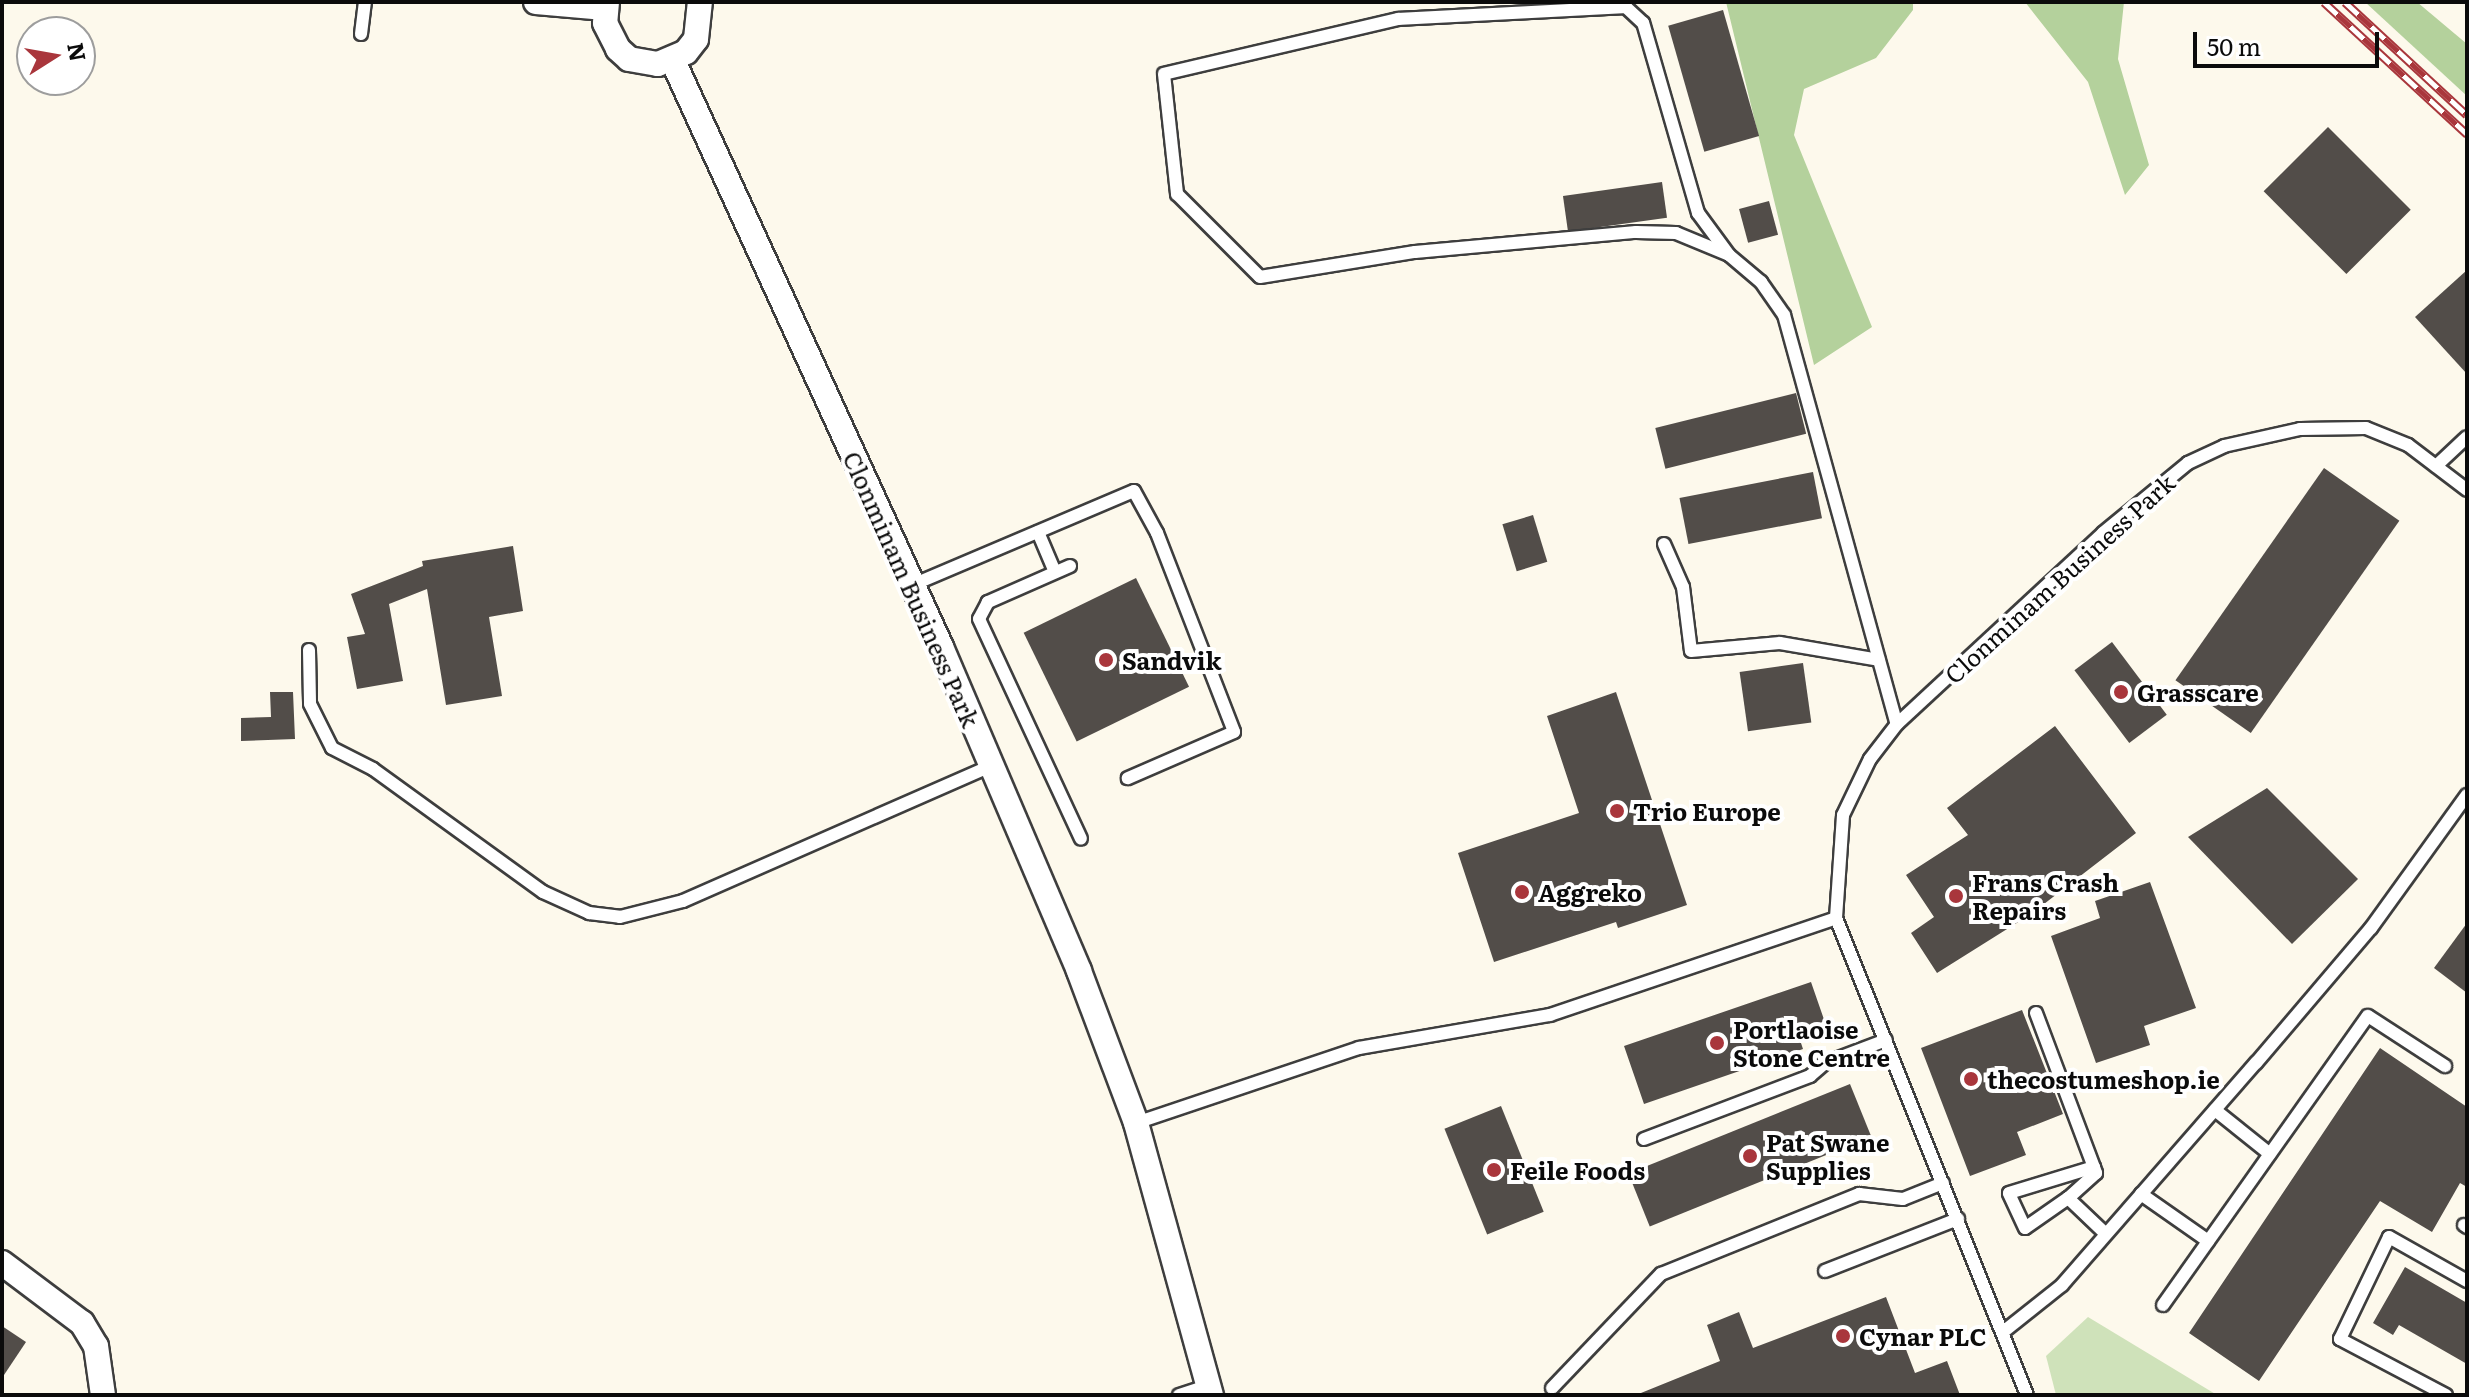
<!DOCTYPE html>
<style>
body{margin:0}
#map{position:relative;width:2469px;height:1397px;overflow:hidden;background:#fdf9ec;font-family:Literata,serif}
div>[style]{position:absolute}
.green>*{inset:0;background:#cfe2ba}
.forest>*{inset:0;background:#b4d19c}
.building>*{inset:0;background:#524d49;transform-origin:0 0}
.roads{filter:drop-shadow(2px 0 #3e3e3e) drop-shadow(-2px 0 #3e3e3e) drop-shadow(0 2px #3e3e3e) drop-shadow(0 -2px #3e3e3e)}
.lane>*{height:12px;margin:-6px;padding:0 6px;transform-origin:6px;border-radius:6px;background:#fff}
.street>*{height:24px;margin:-12px;padding:0 12px;transform-origin:12px;border-radius:12px;background:#fff}
.rail>*{height:9px;margin-top:-4.5px;transform-origin:0;background:repeating-linear-gradient(90deg,#fff 0 18px,#a9363c 0 36px);box-sizing:border-box;border-block:2px solid #a9363c}
.dots>*{width:22px;height:22px;translate:-50% -50%;box-sizing:border-box;border:4px solid #fff;border-radius:50%}
span{translate:-50% -50%;white-space:nowrap;text-align:center;line-height:1.15;-webkit-text-stroke:8px #fff;paint-order:stroke}
.street-label{font-size:24px;color:#0b0b0b}
.poi-label{font-size:24px;color:#0b0b0b;font-weight:700}
.left{translate:0 -50%;text-align:left}
.frame{position:absolute;inset:0;border:4px solid #0b0b0b;pointer-events:none}
.north{position:absolute;left:16px;top:16px;width:80px;height:80px;box-sizing:border-box;background:#fff;border:2px solid #9d9d9d;border-radius:50%;rotate:79deg;font-size:22px;font-weight:700;line-height:32px;text-align:center;color:#0b0b0b}
.north::after{content:'';display:block;margin:auto;width:28px;height:36px;background:#a9363c;clip-path:polygon(50% 0,100% 100%,50% 72%,0 100%)}
.scale{position:absolute;left:2193px;top:32px;width:186px;height:36px;box-sizing:border-box;border:4px solid #0b0b0b;border-top:0;padding-left:10px;font-size:24px;line-height:28px;white-space:nowrap;color:#0b0b0b;-webkit-text-stroke:6px #fff;paint-order:stroke}
</style>
<div id="map">
<div class="green">
<div style="clip-path:polygon(2088px 1317px,2217px 1395px,2056px 1395px,2046px 1356px)"></div>
</div>
<div class="forest">
<div style="clip-path:polygon(1726px 2px,1913px 2px,1913px 10px,1876px 58px,1804px 89px,1794px 135px,1872px 327px,1814px 365px)"></div>
<div style="clip-path:polygon(2025px 2px,2124px 2px,2118px 59px,2149px 165px,2125px 195px,2088px 82px)"></div>
<div style="clip-path:polygon(2365px 2px,2417px 2px,2467px 44px,2467px 96px)"></div>
</div>
<div class="building">
<div style="left:1723px;top:10px;width:131px;height:57px;rotate:74deg"></div>
<div style="left:2328px;top:127px;width:117px;height:91px;rotate:45deg"></div>
<div style="left:1662px;top:182px;width:36px;height:100px;rotate:82deg"></div>
<div style="left:1769px;top:201px;width:35px;height:31px;rotate:75deg"></div>
<div style="clip-path:polygon(2467px 270px,2467px 374px,2415px 317px)"></div>
<div style="left:1796px;top:393px;width:42px;height:145px;rotate:76deg"></div>
<div style="left:2324px;top:468px;width:92px;height:259px;rotate:35deg"></div>
<div style="left:1813px;top:472px;width:47px;height:136px;rotate:79deg"></div>
<div style="left:1533px;top:515px;width:49px;height:32px;rotate:73deg"></div>
<div style="clip-path:polygon(513px 546px,523px 611px,489px 617px,502px 696px,446px 705px,427px 589px,389px 604px,403px 681px,357px 689px,347px 637px,365px 634px,351px 594px,423px 566px,422px 561px)"></div>
<div style="left:1136px;top:578px;width:121px;height:125px;rotate:64deg"></div>
<div style="left:2112px;top:642px;width:91px;height:47px;rotate:53deg"></div>
<div style="left:1803px;top:663px;width:60px;height:64px;rotate:82deg"></div>
<div style="clip-path:polygon(270px 692px,293px 692px,295px 739px,241px 741px,241px 718px,271px 717px)"></div>
<div style="clip-path:polygon(1616px 692px,1687px 905px,1618px 928px,1616px 922px,1494px 962px,1458px 853px,1579px 813px,1547px 716px)"></div>
<div style="clip-path:polygon(2055px 726px,2136px 833px,2031px 914px,1937px 973px,1911px 933px,1934px 917px,1906px 875px,1968px 835px,1947px 808px)"></div>
<div style="clip-path:polygon(2267px 788px,2358px 879px,2292px 944px,2188px 837px)"></div>
<div style="clip-path:polygon(2150px 882px,2196px 1008px,2144px 1026px,2150px 1045px,2096px 1063px,2051px 936px,2100px 918px,2095px 901px)"></div>
<div style="clip-path:polygon(2467px 923px,2467px 993px,2434px 968px)"></div>
<div style="clip-path:polygon(1811px 982px,1828px 1031px,1800px 1040px,1803px 1049px,1644px 1104px,1624px 1046px)"></div>
<div style="clip-path:polygon(2022px 1010px,2063px 1114px,2017px 1132px,2026px 1155px,1970px 1176px,1921px 1048px)"></div>
<div style="clip-path:polygon(2380px 1048px,2467px 1107px,2467px 1187px,2460px 1183px,2432px 1232px,2380px 1201px,2259px 1381px,2189px 1333px)"></div>
<div style="left:1850px;top:1084px;width:57px;height:239px;rotate:68deg"></div>
<div style="left:1501px;top:1106px;width:114px;height:61px;rotate:68deg"></div>
<div style="clip-path:polygon(2405px 1267px,2467px 1303px,2467px 1364px,2399px 1325px,2393px 1335px,2373px 1323px)"></div>
<div style="clip-path:polygon(1886px 1297px,1915px 1373px,1947px 1361px,1960px 1395px,1636px 1395px,1720px 1361px,1707px 1325px,1739px 1312px,1753px 1348px)"></div>
<div style="clip-path:polygon(2px 1326px,26px 1342px,2px 1378px)"></div>
</div>
<div class="roads">
<div class="lane">
<div style="left:361px;top:34px;width:32px;rotate:-83deg"></div>
<div style="left:1729px;top:255px;width:52px;rotate:-126.4deg"></div>
<div style="left:1698px;top:213px;width:198px;rotate:-106.1deg"></div>
<div style="left:1643px;top:23px;width:23px;rotate:-137deg"></div>
<div style="left:1626px;top:7px;width:228px;rotate:177deg"></div>
<div style="left:1398px;top:19px;width:240px;rotate:166.8deg"></div>
<div style="left:1164px;top:74px;width:121px;rotate:83.8deg"></div>
<div style="left:1177px;top:194px;width:117px;rotate:45deg"></div>
<div style="left:1260px;top:277px;width:157px;rotate:-9.2deg"></div>
<div style="left:1415px;top:252px;width:222px;rotate:-5.2deg"></div>
<div style="left:1636px;top:232px;width:40px;rotate:1.4deg"></div>
<div style="left:1676px;top:233px;width:57px;rotate:22.5deg"></div>
<div style="left:1729px;top:255px;width:42px;rotate:40.2deg"></div>
<div style="left:1761px;top:282px;width:40px;rotate:55.1deg"></div>
<div style="left:1784px;top:315px;width:424px;rotate:74.6deg"></div>
<div style="left:2436px;top:466px;width:42px;rotate:-43.1deg"></div>
<div style="left:1038px;top:532px;width:43px;rotate:67deg"></div>
<div style="left:1664px;top:544px;width:47px;rotate:66.2deg"></div>
<div style="left:1683px;top:587px;width:64px;rotate:82.9deg"></div>
<div style="left:1691px;top:651px;width:89px;rotate:-5.1deg"></div>
<div style="left:1780px;top:643px;width:100px;rotate:9.7deg"></div>
<div style="left:1070px;top:566px;width:90px;rotate:156.3deg"></div>
<div style="left:988px;top:602px;width:19px;rotate:118deg"></div>
<div style="left:979px;top:619px;width:242px;rotate:65.1deg"></div>
<div style="left:910px;top:586px;width:243px;rotate:-23deg"></div>
<div style="left:1134px;top:491px;width:48px;rotate:61.3deg"></div>
<div style="left:1157px;top:533px;width:213px;rotate:68.8deg"></div>
<div style="left:1234px;top:732px;width:116px;rotate:156.5deg"></div>
<div style="left:309px;top:650px;width:54px;rotate:88.9deg"></div>
<div style="left:310px;top:704px;width:49px;rotate:63.4deg"></div>
<div style="left:332px;top:748px;width:46px;rotate:27.1deg"></div>
<div style="left:373px;top:769px;width:210px;rotate:35.9deg"></div>
<div style="left:543px;top:892px;width:51px;rotate:24.5deg"></div>
<div style="left:589px;top:913px;width:31px;rotate:7deg"></div>
<div style="left:620px;top:917px;width:65px;rotate:-14.3deg"></div>
<div style="left:683px;top:901px;width:336px;rotate:-23.7deg"></div>
<div style="left:2036px;top:1013px;width:171px;rotate:69.4deg"></div>
<div style="left:2096px;top:1173px;width:38px;rotate:138deg"></div>
<div style="left:2068px;top:1198px;width:52px;rotate:43.5deg"></div>
<div style="left:2215px;top:1110px;width:70px;rotate:38.7deg"></div>
<div style="left:1136px;top:1123px;width:235px;rotate:-18.6deg"></div>
<div style="left:1359px;top:1048px;width:194px;rotate:-9.8deg"></div>
<div style="left:1550px;top:1015px;width:302px;rotate:-18.7deg"></div>
<div style="left:1644px;top:1139px;width:178px;rotate:-20.8deg"></div>
<div style="left:1810px;top:1076px;width:20px;rotate:-41deg"></div>
<div style="left:1825px;top:1063px;width:65px;rotate:-20.7deg"></div>
<div style="left:2141px;top:1194px;width:82px;rotate:35deg"></div>
<div style="left:2068px;top:1198px;width:52px;rotate:145.1deg"></div>
<div style="left:2025px;top:1228px;width:38px;rotate:-115deg"></div>
<div style="left:2009px;top:1193px;width:89px;rotate:-17deg"></div>
<div style="left:2464px;top:1225px;width:4px;rotate:34deg"></div>
<div style="left:1825px;top:1271px;width:143px;rotate:-21.4deg"></div>
<div style="left:2163px;top:1305px;width:354px;rotate:-54.7deg"></div>
<div style="left:2368px;top:1016px;width:92px;rotate:33deg"></div>
<div style="left:2003px;top:1332px;width:75px;rotate:-38.5deg"></div>
<div style="left:2062px;top:1285px;width:295px;rotate:-48.9deg"></div>
<div style="left:2256px;top:1063px;width:177px;rotate:-49.6deg"></div>
<div style="left:2371px;top:928px;width:164px;rotate:-54.2deg"></div>
<div style="left:1552px;top:1388px;width:158px;rotate:-46.3deg"></div>
<div style="left:1661px;top:1274px;width:214px;rotate:-22deg"></div>
<div style="left:1859px;top:1194px;width:44px;rotate:6.5deg"></div>
<div style="left:1903px;top:1199px;width:43px;rotate:-21.8deg"></div>
<div style="left:1179px;top:1395px;width:29px;rotate:-18deg"></div>
<div style="left:2027px;top:1395px;width:514px;rotate:-111.82deg"></div>
<div style="left:1836px;top:918px;width:103px;rotate:-86.1deg"></div>
<div style="left:1843px;top:815px;width:62px;rotate:-64.3deg"></div>
<div style="left:1870px;top:759px;width:44px;rotate:-52.4deg"></div>
<div style="left:1897px;top:724px;width:281px;rotate:-42.8deg"></div>
<div style="left:2103px;top:533px;width:110px;rotate:-39.5deg"></div>
<div style="left:2188px;top:463px;width:40px;rotate:-25deg"></div>
<div style="left:2224px;top:446px;width:78px;rotate:-12.6deg"></div>
<div style="left:2300px;top:429px;width:66px;rotate:-0.9deg"></div>
<div style="left:2366px;top:428px;width:45px;rotate:22deg"></div>
<div style="left:2408px;top:445px;width:74px;rotate:37.3deg"></div>
<div style="left:2446px;top:1395px;width:120px;rotate:-152.2deg"></div>
<div style="left:2340px;top:1339px;width:113px;rotate:-64.3deg"></div>
<div style="left:2389px;top:1237px;width:90px;rotate:29.4deg"></div>
</div>
<div class="street">
<div style="left:536px;top:2px;width:69px;rotate:5deg"></div>
<div style="left:607px;top:2px;width:21px;rotate:95deg"></div>
<div style="left:605px;top:23px;width:29px;rotate:63deg"></div>
<div style="left:618px;top:49px;width:15px;rotate:42deg"></div>
<div style="left:629px;top:59px;width:29px;rotate:10deg"></div>
<div style="left:658px;top:64px;width:30px;rotate:-23deg"></div>
<div style="left:686px;top:52px;width:16px;rotate:-52deg"></div>
<div style="left:696px;top:39px;width:37px;rotate:-84deg"></div>
<div style="left:673px;top:61px;width:644px;rotate:65.42deg"></div>
<div style="left:941px;top:647px;width:352px;rotate:66.9deg"></div>
<div style="left:1079px;top:971px;width:162px;rotate:69.4deg"></div>
<div style="left:1136px;top:1123px;width:282px;rotate:74.6deg"></div>
<div style="left:2px;top:1263px;width:100px;rotate:36.9deg"></div>
<div style="left:82px;top:1323px;width:27px;rotate:59deg"></div>
<div style="left:96px;top:1346px;width:49px;rotate:81.9deg"></div>
</div>
</div>
<div class="rail">
<div style="left:2324px;top:2px;width:195px;rotate:42.7deg"></div>
<div style="left:2345px;top:2px;width:166px;rotate:42.8deg"></div>
</div>
<div class="dots">
<div style="left:1106px;top:660px;background:#a9363c"></div>
<div style="left:2121px;top:692px;background:#a9363c"></div>
<div style="left:1617px;top:811px;background:#a9363c"></div>
<div style="left:1522px;top:892px;background:#a9363c"></div>
<div style="left:1956px;top:896px;background:#a9363c"></div>
<div style="left:1717px;top:1043px;background:#a9363c"></div>
<div style="left:1971px;top:1079px;background:#a9363c"></div>
<div style="left:1750px;top:1156px;background:#a9363c"></div>
<div style="left:1494px;top:1170px;background:#a9363c"></div>
<div style="left:1843px;top:1336px;background:#a9363c"></div>
</div>
<div class="street-label">
<span style="left:2059px;top:578px;rotate:-42deg">Clonminam Business Park</span>
<span style="left:912px;top:589px;rotate:66deg">Clonminam Business Park</span>
</div>
<div class="poi-label">
<span class="left" style="left:1122px;top:660px">Sandvik</span>
<span class="left" style="left:2137px;top:692px">Grasscare</span>
<span class="left" style="left:1633px;top:811px">Trio Europe</span>
<span class="left" style="left:1972px;top:896px">Frans Crash<br>Repairs</span>
<span class="left" style="left:1538px;top:892px">Aggreko</span>
<span class="left" style="left:1733px;top:1043px">Portlaoise<br>Stone Centre</span>
<span class="left" style="left:1987px;top:1079px">thecostumeshop.ie</span>
<span class="left" style="left:1766px;top:1156px">Pat Swane<br>Supplies</span>
<span class="left" style="left:1510px;top:1170px">Feile Foods</span>
<span class="left" style="left:1859px;top:1336px">Cynar PLC</span>
</div>
<div class="frame"></div>
<div class="north">N</div>
<div class="scale">50 m</div>
</div>
